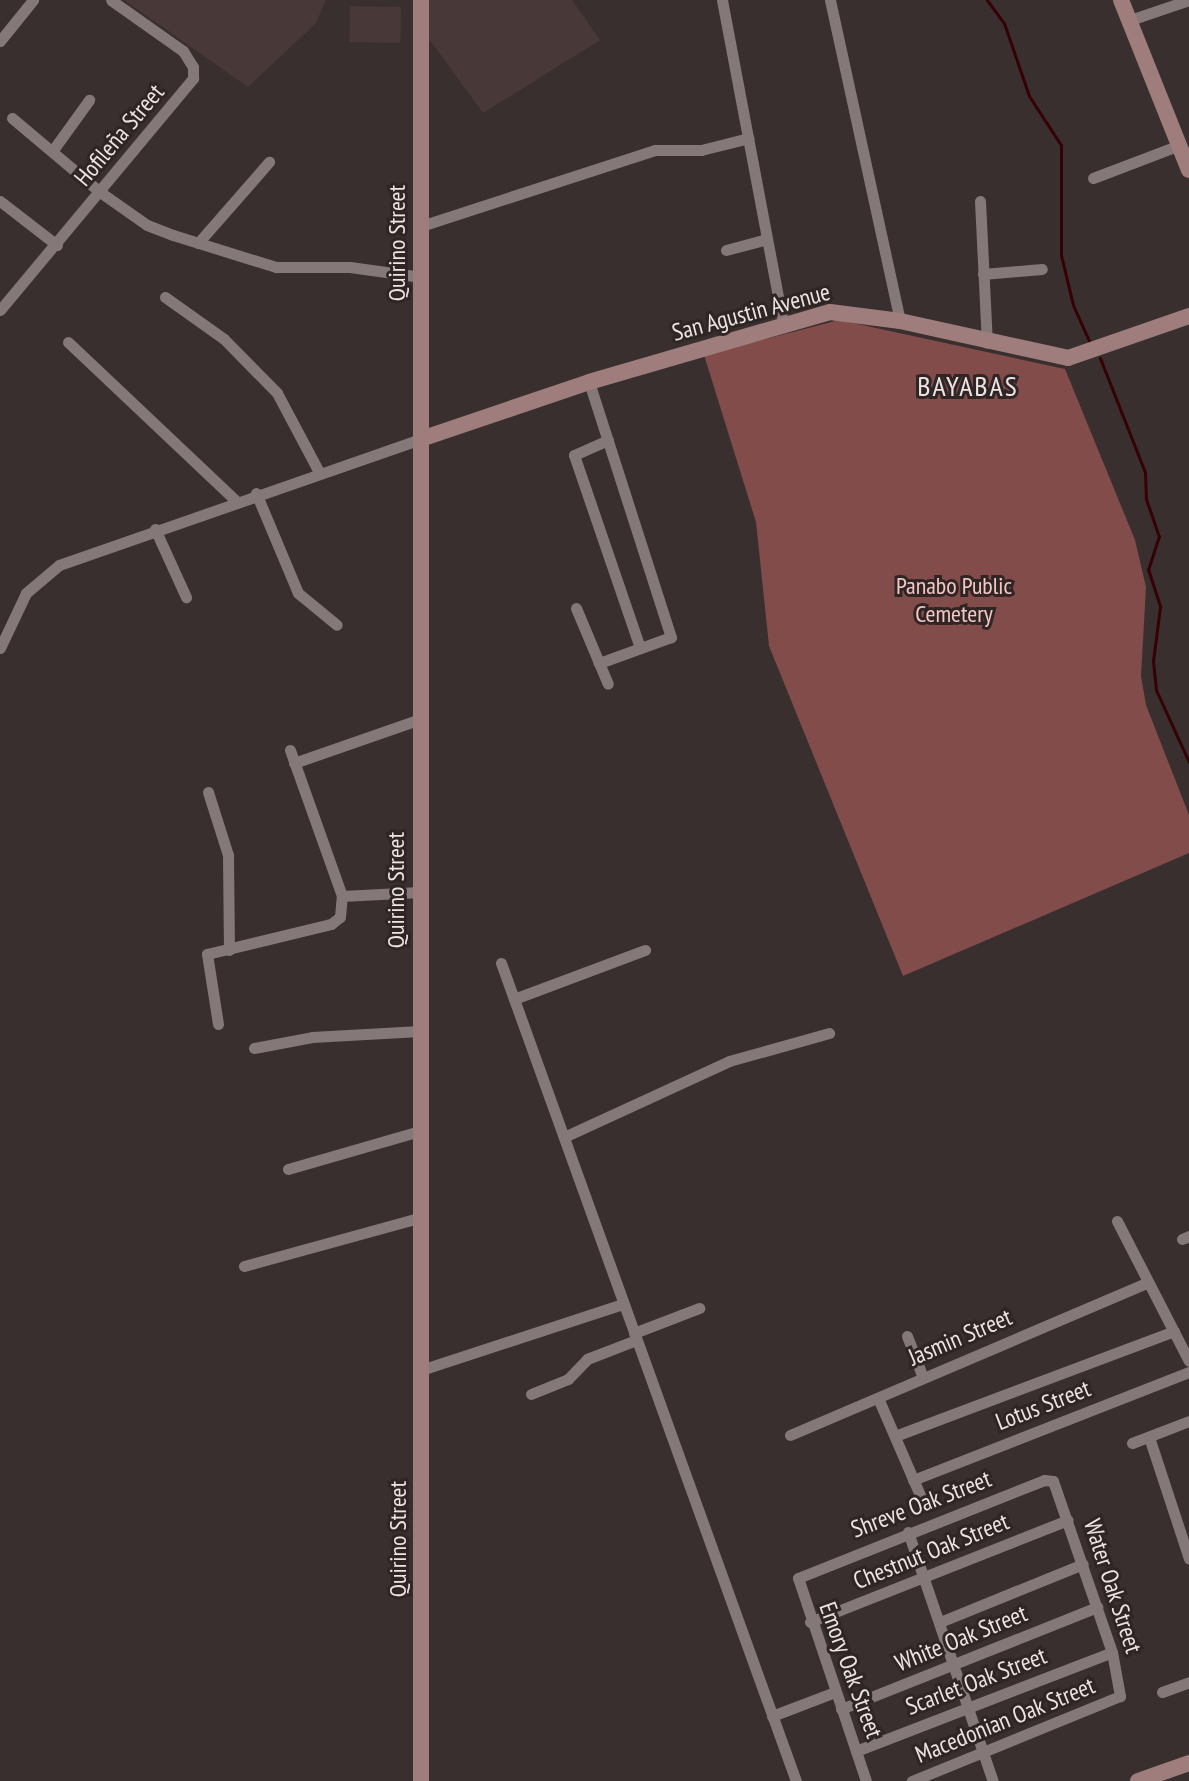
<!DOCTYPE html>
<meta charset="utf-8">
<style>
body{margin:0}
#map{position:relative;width:1189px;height:1781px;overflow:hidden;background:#3a2f2f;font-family:"PT Sans Narrow",sans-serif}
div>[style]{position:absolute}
.built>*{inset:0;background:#483837;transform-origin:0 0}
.green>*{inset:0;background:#814c4a}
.stream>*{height:3px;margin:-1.5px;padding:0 1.5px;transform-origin:1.5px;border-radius:1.5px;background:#350105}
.street>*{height:11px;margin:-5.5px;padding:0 5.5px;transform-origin:5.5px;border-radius:5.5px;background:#857878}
.secondary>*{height:16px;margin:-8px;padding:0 8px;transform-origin:8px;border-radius:8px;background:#9e7d7c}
span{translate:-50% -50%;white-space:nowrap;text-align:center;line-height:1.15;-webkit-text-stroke:6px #302525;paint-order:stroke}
.street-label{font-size:24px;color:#ebe4e3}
.park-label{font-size:24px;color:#f5c7c4}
.quarter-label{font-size:28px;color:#ebe4e3;letter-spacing:2px}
</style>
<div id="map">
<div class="built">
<div style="clip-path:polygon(124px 0,326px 0,316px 23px,248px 87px)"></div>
<div style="clip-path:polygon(428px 0,572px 0,600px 40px,483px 113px,427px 36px)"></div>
<div style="left:350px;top:6px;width:51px;height:36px;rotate:1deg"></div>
</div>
<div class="green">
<div style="clip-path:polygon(839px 320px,1065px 369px,1135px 540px,1146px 587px,1141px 676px,1146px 705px,1189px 815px,1189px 853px,903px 976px,769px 646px,756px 522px,704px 355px)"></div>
</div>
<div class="stream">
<div style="left:987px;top:0;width:29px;rotate:54deg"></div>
<div style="left:1004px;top:23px;width:77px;rotate:71.1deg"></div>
<div style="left:1029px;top:96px;width:59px;rotate:56.9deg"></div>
<div style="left:1061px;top:145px;width:110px;rotate:90deg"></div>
<div style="left:1061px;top:255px;width:51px;rotate:76.5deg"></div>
<div style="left:1073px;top:305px;width:42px;rotate:65.9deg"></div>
<div style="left:1100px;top:358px;width:123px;rotate:68.5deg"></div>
<div style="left:1145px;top:472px;width:27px;rotate:88deg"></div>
<div style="left:1146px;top:499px;width:39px;rotate:71deg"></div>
<div style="left:1159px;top:536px;width:35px;rotate:108deg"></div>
<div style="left:1148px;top:569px;width:40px;rotate:72deg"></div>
<div style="left:1160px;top:607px;width:54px;rotate:97.4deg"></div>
<div style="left:1153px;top:661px;width:29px;rotate:84deg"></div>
<div style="left:1156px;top:690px;width:79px;rotate:65.4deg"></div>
</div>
<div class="street">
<div style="left:722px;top:0;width:330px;rotate:79.3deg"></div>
<div style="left:830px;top:0;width:329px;rotate:77.7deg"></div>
<div style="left:1130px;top:20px;width:62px;rotate:-18.7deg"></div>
<div style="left:0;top:41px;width:53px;rotate:-51.2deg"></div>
<div style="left:12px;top:118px;width:115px;rotate:40.1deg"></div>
<div style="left:100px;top:192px;width:57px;rotate:35.1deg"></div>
<div style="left:147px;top:225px;width:28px;rotate:21deg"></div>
<div style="left:173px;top:235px;width:108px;rotate:17.3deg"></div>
<div style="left:276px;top:267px;width:74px"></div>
<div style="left:350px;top:267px;width:72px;rotate:8deg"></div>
<div style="left:53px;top:150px;width:62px;rotate:-54.2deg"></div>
<div style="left:1093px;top:178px;width:93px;rotate:-20.8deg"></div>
<div style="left:0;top:201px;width:72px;rotate:37.7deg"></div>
<div style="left:980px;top:201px;width:142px;rotate:87.2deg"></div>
<div style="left:421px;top:226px;width:246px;rotate:-18deg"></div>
<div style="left:655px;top:150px;width:46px"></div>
<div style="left:701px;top:150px;width:49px;rotate:-14deg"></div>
<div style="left:198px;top:243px;width:108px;rotate:-48.8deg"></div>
<div style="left:726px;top:250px;width:42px;rotate:-15deg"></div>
<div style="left:983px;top:274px;width:59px;rotate:-4.8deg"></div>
<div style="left:165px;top:297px;width:72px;rotate:35.4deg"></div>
<div style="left:224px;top:339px;width:76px;rotate:45.5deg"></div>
<div style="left:277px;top:393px;width:89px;rotate:62deg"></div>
<div style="left:0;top:310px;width:302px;rotate:-50.2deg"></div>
<div style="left:193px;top:78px;width:11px;rotate:-90deg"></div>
<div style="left:193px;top:67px;width:19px;rotate:-122deg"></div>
<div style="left:183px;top:51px;width:88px;rotate:-144.7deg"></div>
<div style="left:68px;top:342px;width:230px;rotate:43.4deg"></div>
<div style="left:589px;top:382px;width:268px;rotate:72.2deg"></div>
<div style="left:671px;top:637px;width:77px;rotate:160.1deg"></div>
<div style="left:608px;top:440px;width:37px;rotate:156deg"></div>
<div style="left:574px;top:455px;width:204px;rotate:71.1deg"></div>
<div style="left:256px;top:493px;width:108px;rotate:67.2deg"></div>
<div style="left:298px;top:593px;width:50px;rotate:39.4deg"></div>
<div style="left:155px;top:529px;width:75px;rotate:65.5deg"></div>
<div style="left:576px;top:608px;width:82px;rotate:67.2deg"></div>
<div style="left:0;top:648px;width:61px;rotate:-64.7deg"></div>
<div style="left:26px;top:593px;width:43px;rotate:-40.3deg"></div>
<div style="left:59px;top:565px;width:383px;rotate:-19.2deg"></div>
<div style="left:294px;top:763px;width:133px;rotate:-19.2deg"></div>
<div style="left:208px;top:792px;width:66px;rotate:72.4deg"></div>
<div style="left:228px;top:855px;width:95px;rotate:89.4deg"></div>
<div style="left:342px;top:896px;width:78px;rotate:-2.9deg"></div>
<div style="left:501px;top:963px;width:870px;rotate:70.17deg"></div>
<div style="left:514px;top:999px;width:140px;rotate:-20.5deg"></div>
<div style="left:218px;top:1024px;width:71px;rotate:-98.9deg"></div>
<div style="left:207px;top:954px;width:128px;rotate:-13.6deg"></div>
<div style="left:331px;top:924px;width:11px;rotate:-38deg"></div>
<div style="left:340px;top:917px;width:21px;rotate:-85deg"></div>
<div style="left:342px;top:896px;width:155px;rotate:-109.6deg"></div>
<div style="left:254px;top:1048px;width:59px;rotate:-10.7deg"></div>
<div style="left:312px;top:1037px;width:108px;rotate:-3.2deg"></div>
<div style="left:564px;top:1137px;width:182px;rotate:-24.7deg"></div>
<div style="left:729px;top:1061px;width:104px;rotate:-15.6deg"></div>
<div style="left:288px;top:1169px;width:137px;rotate:-16.1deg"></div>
<div style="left:1117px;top:1221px;width:157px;rotate:62.8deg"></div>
<div style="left:1182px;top:1239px;width:8px;rotate:-23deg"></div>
<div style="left:244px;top:1266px;width:180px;rotate:-15.4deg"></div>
<div style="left:634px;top:1333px;width:70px;rotate:-21deg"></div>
<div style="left:907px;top:1336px;width:42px;rotate:69deg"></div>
<div style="left:421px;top:1370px;width:213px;rotate:-18.1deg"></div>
<div style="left:531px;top:1394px;width:40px;rotate:-22deg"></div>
<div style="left:568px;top:1379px;width:28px;rotate:-46deg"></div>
<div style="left:587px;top:1359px;width:53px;rotate:-21.2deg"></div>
<div style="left:878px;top:1398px;width:106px;rotate:66.6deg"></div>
<div style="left:790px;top:1435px;width:389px;rotate:-23.1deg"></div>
<div style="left:895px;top:1436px;width:298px;rotate:-20.6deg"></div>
<div style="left:1149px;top:1437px;width:128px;rotate:71.8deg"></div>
<div style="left:1132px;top:1443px;width:61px;rotate:-21.1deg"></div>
<div style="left:913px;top:1480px;width:296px;rotate:-21.4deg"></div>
<div style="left:908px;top:1532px;width:263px;rotate:71.2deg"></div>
<div style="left:810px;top:1622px;width:277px;rotate:-21.6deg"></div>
<div style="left:940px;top:1622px;width:154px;rotate:-22.1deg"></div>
<div style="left:1162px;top:1692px;width:29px;rotate:-20deg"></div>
<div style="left:841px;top:1709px;width:276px;rotate:-21.7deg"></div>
<div style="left:772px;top:1716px;width:67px;rotate:-20.9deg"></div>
<div style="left:856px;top:1751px;width:274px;rotate:-21.1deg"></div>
<div style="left:866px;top:1781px;width:214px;rotate:-108.5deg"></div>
<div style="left:798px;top:1578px;width:265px;rotate:-21.7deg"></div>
<div style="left:1044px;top:1480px;width:9px;rotate:6deg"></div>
<div style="left:1053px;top:1481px;width:181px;rotate:71deg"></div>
<div style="left:1112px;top:1652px;width:45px;rotate:79.7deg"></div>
<div style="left:1120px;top:1696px;width:225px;rotate:157.8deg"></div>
</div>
<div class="secondary">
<div style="left:421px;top:0;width:1781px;rotate:90deg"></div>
<div style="left:1121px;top:0;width:183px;rotate:68.2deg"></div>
<div style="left:421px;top:439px;width:177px;rotate:-18.7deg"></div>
<div style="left:589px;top:382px;width:251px;rotate:-16.2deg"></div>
<div style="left:830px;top:312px;width:71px;rotate:7.3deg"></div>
<div style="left:900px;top:321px;width:172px;rotate:12.4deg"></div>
<div style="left:1068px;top:358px;width:128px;rotate:-19.1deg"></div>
<div style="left:1138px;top:1781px;width:54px;rotate:-19.4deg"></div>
</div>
<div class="street-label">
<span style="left:119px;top:135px;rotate:-50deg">Hofileña Street</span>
<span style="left:397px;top:243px;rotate:-90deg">Quirino Street</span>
<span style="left:751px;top:312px;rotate:-15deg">San Agustin Avenue</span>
<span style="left:396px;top:890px;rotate:-90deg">Quirino Street</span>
<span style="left:960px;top:1337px;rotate:-23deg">Jasmin Street</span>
<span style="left:1043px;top:1405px;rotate:-21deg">Lotus Street</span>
<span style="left:921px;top:1504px;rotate:-21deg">Shreve Oak Street</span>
<span style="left:398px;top:1539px;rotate:-90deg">Quirino Street</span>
<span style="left:931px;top:1551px;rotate:-22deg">Chestnut Oak Street</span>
<span style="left:1113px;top:1586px;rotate:72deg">Water Oak Street</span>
<span style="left:961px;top:1638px;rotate:-22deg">White Oak Street</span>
<span style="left:851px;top:1670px;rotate:70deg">Emory Oak Street</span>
<span style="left:976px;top:1681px;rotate:-21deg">Scarlet Oak Street</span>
<span style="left:1005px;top:1720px;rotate:-22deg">Macedonian Oak Street</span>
</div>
<div class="park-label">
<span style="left:954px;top:600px">Panabo Public<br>Cemetery</span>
</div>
<div class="quarter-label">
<span style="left:968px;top:386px">BAYABAS</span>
</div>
</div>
